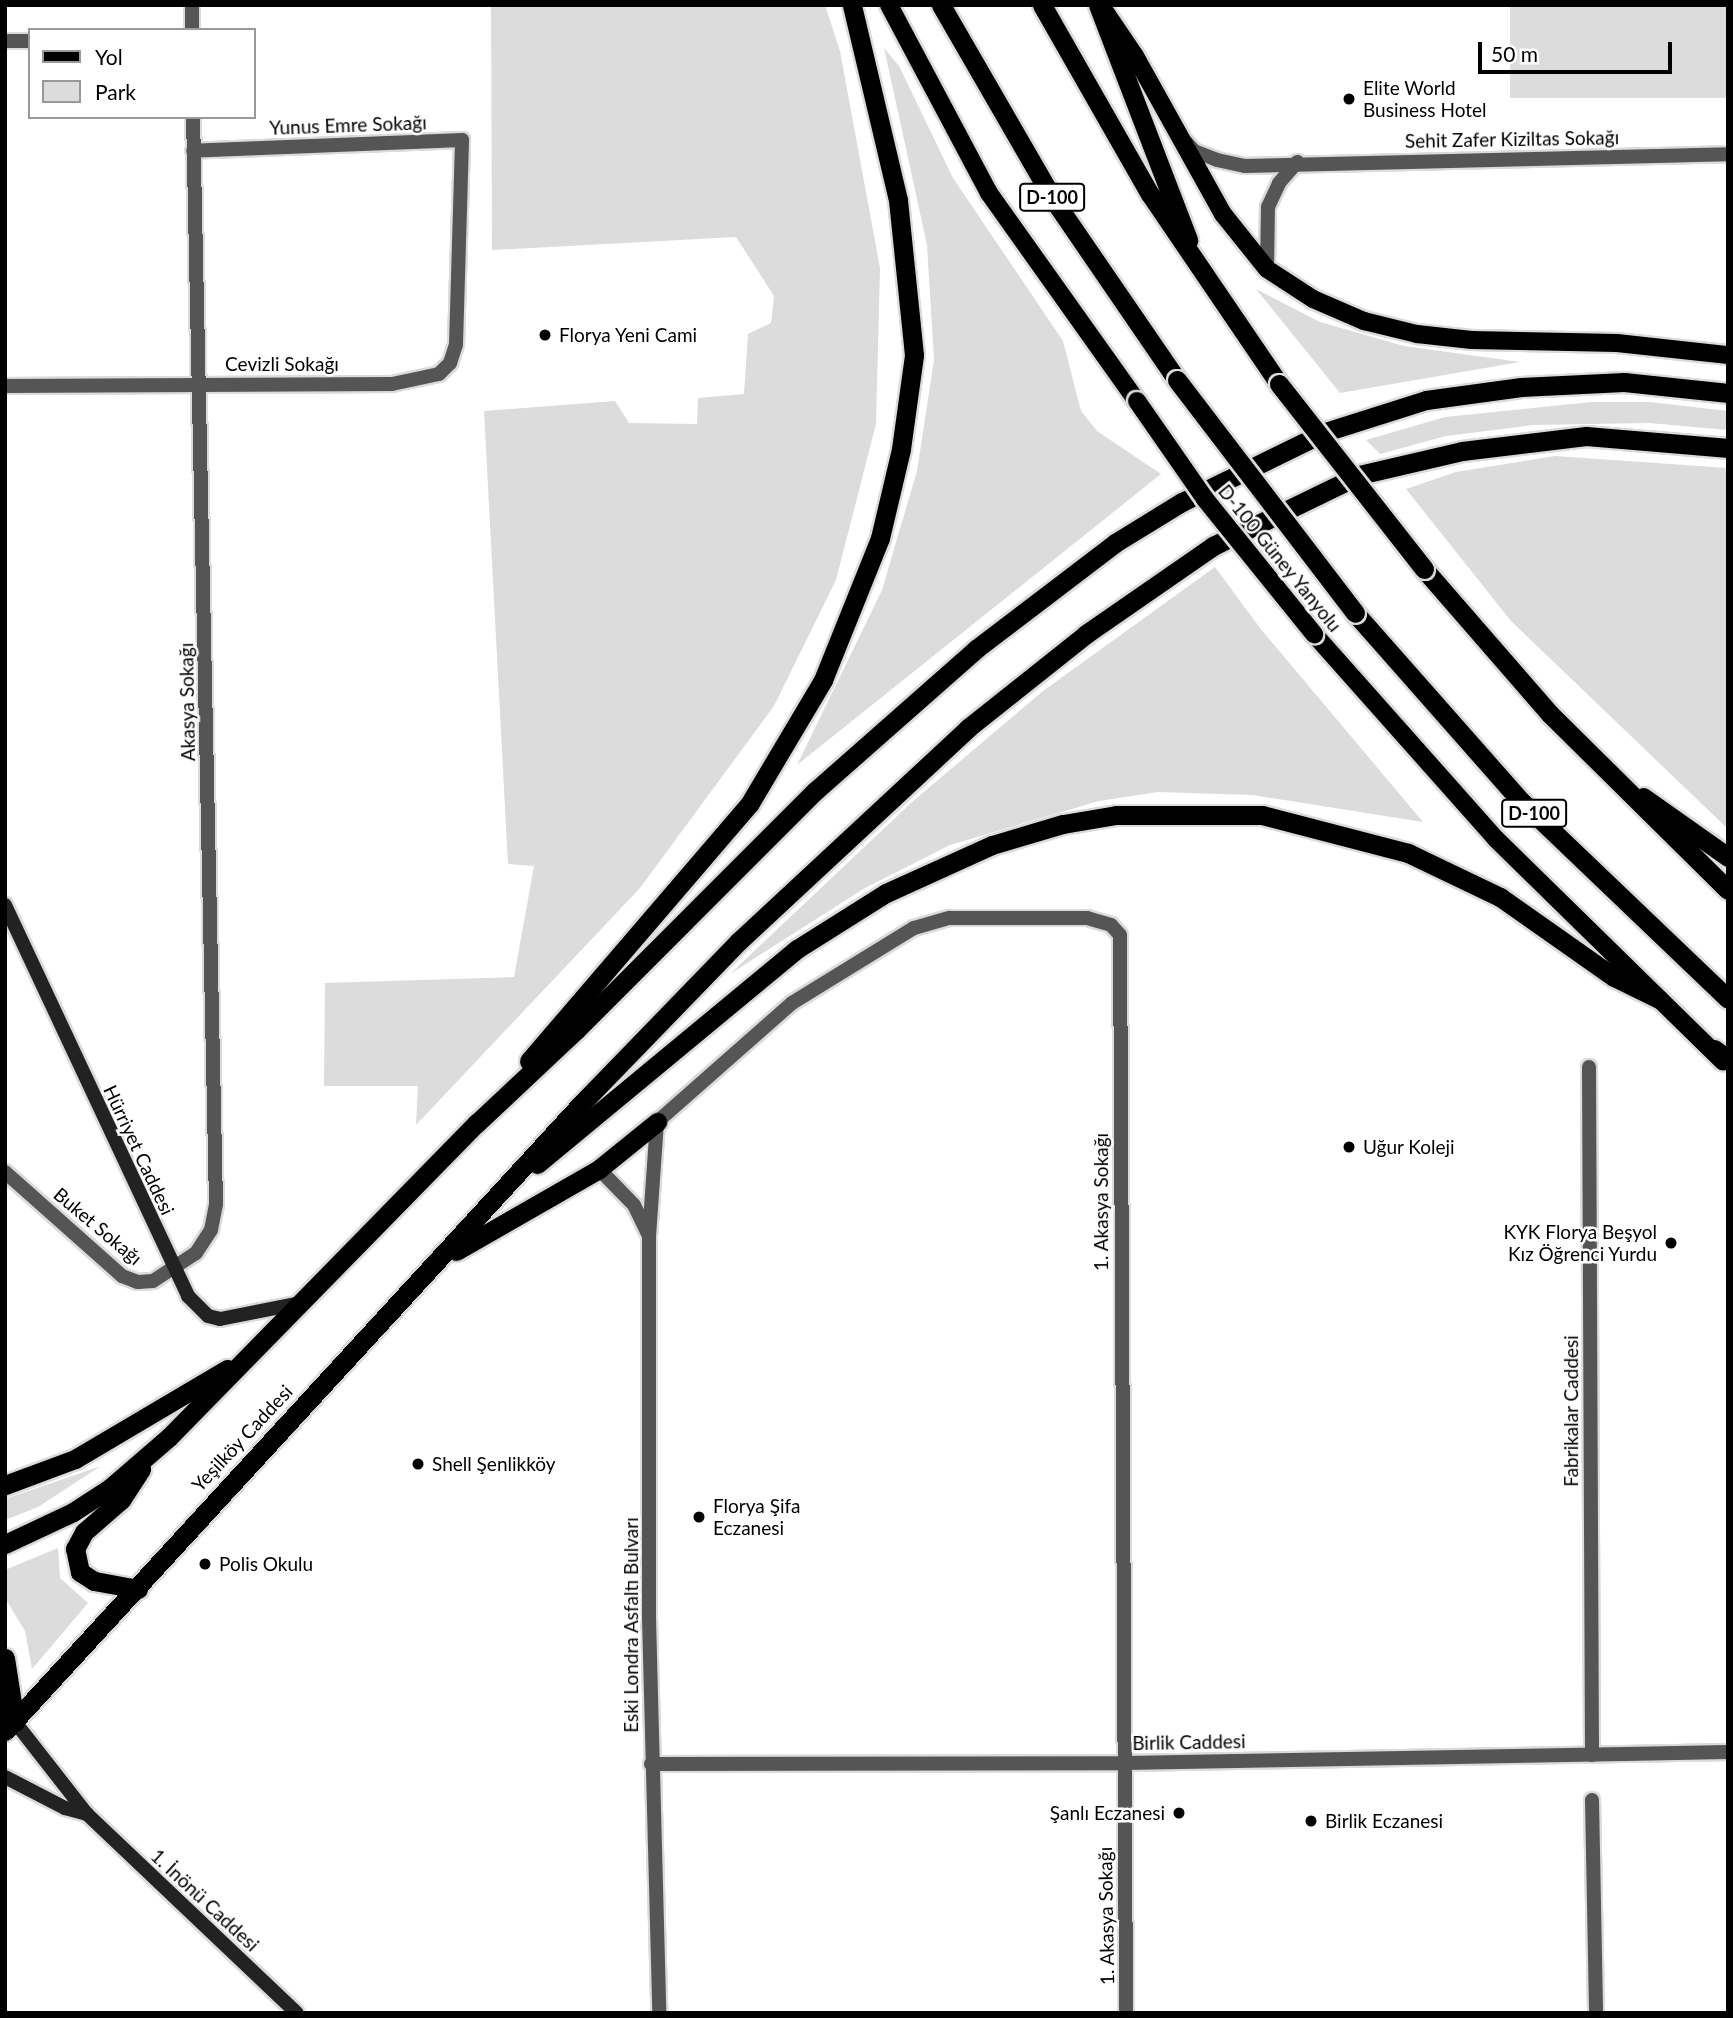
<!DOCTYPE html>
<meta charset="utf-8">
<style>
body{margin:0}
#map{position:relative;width:1733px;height:2018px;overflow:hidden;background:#fff;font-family:Lato,sans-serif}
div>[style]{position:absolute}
.green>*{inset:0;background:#dcdcdc;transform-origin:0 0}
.roads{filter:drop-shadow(2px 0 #dbdbdb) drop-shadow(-2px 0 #dbdbdb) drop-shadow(0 2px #dbdbdb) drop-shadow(0 -2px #dbdbdb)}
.minor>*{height:14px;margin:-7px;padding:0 7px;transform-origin:7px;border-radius:7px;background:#555}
.tertiary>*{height:14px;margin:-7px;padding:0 7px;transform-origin:7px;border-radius:7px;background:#555}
.secondary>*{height:14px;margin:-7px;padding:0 7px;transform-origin:7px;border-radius:7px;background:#222}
.primary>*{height:18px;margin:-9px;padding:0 9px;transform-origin:9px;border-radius:9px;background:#000}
.trunk>*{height:19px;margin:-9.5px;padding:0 9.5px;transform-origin:9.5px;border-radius:9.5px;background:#000}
.bridges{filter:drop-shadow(2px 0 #dbdbdb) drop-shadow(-2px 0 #dbdbdb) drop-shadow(0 2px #dbdbdb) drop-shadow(0 -2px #dbdbdb)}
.primary-bridge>*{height:18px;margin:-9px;padding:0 9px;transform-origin:9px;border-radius:9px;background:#000}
.trunk-bridge>*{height:19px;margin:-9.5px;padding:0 9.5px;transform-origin:9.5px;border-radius:9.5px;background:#000}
.dots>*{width:19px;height:19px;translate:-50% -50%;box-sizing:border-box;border:4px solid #fff;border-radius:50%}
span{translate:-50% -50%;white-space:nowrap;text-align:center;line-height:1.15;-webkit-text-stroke:5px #fff;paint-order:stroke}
.shield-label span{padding:2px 5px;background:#fff;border:2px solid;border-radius:5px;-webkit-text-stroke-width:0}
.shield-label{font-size:18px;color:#000;font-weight:700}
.poi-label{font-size:19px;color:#000}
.left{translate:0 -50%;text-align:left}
.right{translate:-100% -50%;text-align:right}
.street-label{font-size:19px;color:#000}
.frame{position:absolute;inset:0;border:7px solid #000;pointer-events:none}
.legend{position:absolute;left:28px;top:28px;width:228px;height:91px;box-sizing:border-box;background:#fff;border:2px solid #999;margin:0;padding:9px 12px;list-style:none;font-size:21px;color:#000}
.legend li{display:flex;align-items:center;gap:14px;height:35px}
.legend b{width:35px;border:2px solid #999}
.scale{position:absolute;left:1478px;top:42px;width:194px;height:32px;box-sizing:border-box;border:4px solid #000;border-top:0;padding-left:9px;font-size:21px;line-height:24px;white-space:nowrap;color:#000;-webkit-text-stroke:5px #fff;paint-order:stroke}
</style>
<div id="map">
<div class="green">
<div style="clip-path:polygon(491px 5px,825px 5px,840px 51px,880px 268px,876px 424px,836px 580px,774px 706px,640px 888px,416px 1125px,418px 1086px,324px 1086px,325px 983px,514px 977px,534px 866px,508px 864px,484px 411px,615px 401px,629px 423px,697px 424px,698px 398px,744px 394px,748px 334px,771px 323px,774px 296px,736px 237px,492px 250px)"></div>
<div style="left:1510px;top:5px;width:218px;height:93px"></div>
<div style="clip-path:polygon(884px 48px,899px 66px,953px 178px,1063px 341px,1081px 411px,1097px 431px,1161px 474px,797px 765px,882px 590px,917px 471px,934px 360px,927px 245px)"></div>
<div style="clip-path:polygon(1256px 289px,1320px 322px,1404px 346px,1520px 362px,1340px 393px)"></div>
<div style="clip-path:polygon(1591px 402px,1650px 402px,1728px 411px,1728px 430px,1649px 423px,1533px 425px,1446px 436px,1380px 454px,1366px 440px,1445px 417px)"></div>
<div style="clip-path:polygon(1555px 456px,1728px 468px,1728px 829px,1511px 621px,1406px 489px,1456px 472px)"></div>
<div style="clip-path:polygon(1215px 567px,1260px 628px,1423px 822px,1252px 795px,1158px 792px,1099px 801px,950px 845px,865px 888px,730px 974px,912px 802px,1043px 691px)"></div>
<div style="clip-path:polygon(101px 1466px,38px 1507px,5px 1520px,5px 1499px)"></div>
<div style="clip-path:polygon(58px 1548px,60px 1578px,88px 1603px,32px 1669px,25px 1631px,5px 1598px,5px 1570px)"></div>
</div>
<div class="roads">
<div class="minor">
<div style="left:192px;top:5px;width:25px;rotate:90deg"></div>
<div style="left:5px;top:41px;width:25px"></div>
<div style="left:1186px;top:142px;width:12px;rotate:48deg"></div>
<div style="left:1194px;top:151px;width:25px;rotate:21deg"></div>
<div style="left:1217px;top:160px;width:29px;rotate:12deg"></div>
<div style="left:1245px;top:166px;width:483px;rotate:-1.4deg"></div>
<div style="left:1267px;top:269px;width:62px;rotate:-89.1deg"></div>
<div style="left:1268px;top:207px;width:26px;rotate:-65deg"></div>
<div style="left:1279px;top:183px;width:28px;rotate:-49deg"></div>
<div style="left:5px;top:386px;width:387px;rotate:-0.3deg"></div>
<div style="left:392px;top:384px;width:48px;rotate:-12deg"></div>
<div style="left:439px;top:374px;width:16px;rotate:-45deg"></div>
<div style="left:450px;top:363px;width:20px;rotate:-72deg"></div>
<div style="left:456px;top:344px;width:204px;rotate:-88.3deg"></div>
<div style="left:462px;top:140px;width:269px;rotate:177.7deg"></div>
<div style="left:1589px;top:1067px;width:688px;rotate:89.75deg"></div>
<div style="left:657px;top:1122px;width:180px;rotate:-41.4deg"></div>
<div style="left:792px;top:1003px;width:143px;rotate:-31.6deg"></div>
<div style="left:914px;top:928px;width:37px;rotate:-16deg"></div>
<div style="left:950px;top:918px;width:137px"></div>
<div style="left:1087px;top:918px;width:25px;rotate:16deg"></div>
<div style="left:1111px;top:925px;width:13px;rotate:48deg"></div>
<div style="left:1120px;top:935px;width:1078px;rotate:89.68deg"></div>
<div style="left:5px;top:1172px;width:157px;rotate:41.6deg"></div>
<div style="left:122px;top:1276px;width:17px;rotate:21deg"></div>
<div style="left:138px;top:1282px;width:15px;rotate:-4deg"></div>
<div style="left:153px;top:1281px;width:51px;rotate:-33.1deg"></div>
<div style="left:196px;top:1253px;width:27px;rotate:-57deg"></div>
<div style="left:211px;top:1230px;width:26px;rotate:-79deg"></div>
<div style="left:216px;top:1204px;width:1087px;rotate:-91.21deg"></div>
<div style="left:1592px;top:1800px;width:213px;rotate:88.9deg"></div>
</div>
<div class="tertiary">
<div style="left:657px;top:1122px;width:115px;rotate:94deg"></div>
<div style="left:649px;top:1237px;width:381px;rotate:90deg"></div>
<div style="left:649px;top:1618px;width:395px;rotate:88.5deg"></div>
<div style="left:599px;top:1169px;width:50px;rotate:45.8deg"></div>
<div style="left:634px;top:1205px;width:34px;rotate:64deg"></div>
<div style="left:651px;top:1764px;width:472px;rotate:-0.1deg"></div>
<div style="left:1123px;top:1763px;width:605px;rotate:-1.04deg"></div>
</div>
<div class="secondary">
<div style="left:5px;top:905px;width:432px;rotate:64.9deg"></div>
<div style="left:188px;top:1296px;width:28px;rotate:45deg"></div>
<div style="left:208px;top:1316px;width:12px;rotate:14deg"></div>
<div style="left:220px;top:1319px;width:83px;rotate:-11.2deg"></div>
<div style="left:15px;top:1722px;width:117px;rotate:52deg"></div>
<div style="left:87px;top:1814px;width:289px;rotate:43.5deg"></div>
<div style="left:5px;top:1777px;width:68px;rotate:27.3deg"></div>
<div style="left:65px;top:1808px;width:23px;rotate:15deg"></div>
</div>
<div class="primary">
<div style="left:889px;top:5px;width:213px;rotate:62deg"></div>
<div style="left:989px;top:193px;width:255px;rotate:54.6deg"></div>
<div style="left:1106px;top:13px;width:52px;rotate:56deg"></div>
<div style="left:1135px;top:56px;width:181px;rotate:60.9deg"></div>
<div style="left:1223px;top:214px;width:70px;rotate:51.3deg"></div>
<div style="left:1267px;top:269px;width:55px;rotate:33.1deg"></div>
<div style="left:1313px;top:299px;width:56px;rotate:23.3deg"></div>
<div style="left:1364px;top:321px;width:55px;rotate:13.8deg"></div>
<div style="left:1417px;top:334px;width:55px;rotate:6.2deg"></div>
<div style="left:1472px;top:340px;width:145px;rotate:1.2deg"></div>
<div style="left:1617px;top:343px;width:112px;rotate:6.2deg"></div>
<div style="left:1314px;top:634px;width:274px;rotate:48.4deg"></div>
<div style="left:1496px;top:839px;width:318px;rotate:44.4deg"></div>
</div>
<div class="trunk">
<div style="left:941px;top:5px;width:224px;rotate:60deg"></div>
<div style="left:1053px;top:199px;width:219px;rotate:55.6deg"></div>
<div style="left:1042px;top:5px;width:218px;rotate:60.3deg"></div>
<div style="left:1150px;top:194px;width:230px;rotate:55.8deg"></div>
<div style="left:1098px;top:5px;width:252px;rotate:69deg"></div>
<div style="left:1424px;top:569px;width:192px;rotate:49deg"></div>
<div style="left:1550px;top:714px;width:250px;rotate:44.7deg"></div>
<div style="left:1355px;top:613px;width:251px;rotate:48.6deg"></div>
<div style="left:1521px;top:801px;width:286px;rotate:43.7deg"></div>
<div style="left:1643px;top:797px;width:104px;rotate:35.2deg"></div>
<div style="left:1714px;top:1049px;width:17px;rotate:36deg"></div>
<div style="left:529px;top:1061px;width:340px;rotate:-49.4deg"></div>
<div style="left:750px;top:803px;width:143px;rotate:-59.3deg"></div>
<div style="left:823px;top:680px;width:153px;rotate:-68.1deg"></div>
<div style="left:880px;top:538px;width:91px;rotate:-76.7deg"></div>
<div style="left:901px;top:449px;width:95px;rotate:-82.1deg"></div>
<div style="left:914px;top:355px;width:156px;rotate:-95.9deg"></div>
<div style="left:898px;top:200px;width:200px;rotate:-103.3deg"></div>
<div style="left:537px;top:1164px;width:337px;rotate:-39.6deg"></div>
<div style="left:797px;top:949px;width:105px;rotate:-32.2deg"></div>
<div style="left:886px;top:893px;width:116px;rotate:-24.4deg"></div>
<div style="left:992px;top:845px;width:74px;rotate:-16.5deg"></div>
<div style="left:1063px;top:824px;width:54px;rotate:-9.6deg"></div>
<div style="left:1116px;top:815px;width:146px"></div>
<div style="left:1262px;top:815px;width:151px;rotate:14.6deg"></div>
<div style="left:1408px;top:853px;width:102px;rotate:25.6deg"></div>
<div style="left:1500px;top:897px;width:139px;rotate:35.1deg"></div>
<div style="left:1614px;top:977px;width:50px;rotate:26.1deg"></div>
<div style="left:456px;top:1251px;width:165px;rotate:-29.8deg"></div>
<div style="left:599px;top:1169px;width:75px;rotate:-39deg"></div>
<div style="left:5px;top:1485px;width:75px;rotate:-20.4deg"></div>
<div style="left:75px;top:1459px;width:177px;rotate:-30.6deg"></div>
<div style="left:5px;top:1544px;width:75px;rotate:-25.2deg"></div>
<div style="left:73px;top:1512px;width:44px;rotate:-33deg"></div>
<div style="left:110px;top:1488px;width:78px;rotate:-40.8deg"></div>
<div style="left:169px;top:1437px;width:440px;rotate:-45.6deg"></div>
<div style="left:477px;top:1123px;width:136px;rotate:-43.2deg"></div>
<div style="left:576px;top:1030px;width:338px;rotate:-45deg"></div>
<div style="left:815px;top:791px;width:215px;rotate:-41.4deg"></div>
<div style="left:976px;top:649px;width:175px;rotate:-37.3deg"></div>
<div style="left:1115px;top:543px;width:79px;rotate:-31.5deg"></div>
<div style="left:1182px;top:502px;width:159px;rotate:-26.1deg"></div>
<div style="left:1325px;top:432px;width:106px;rotate:-17.6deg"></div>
<div style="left:1426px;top:400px;width:96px;rotate:-7.8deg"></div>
<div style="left:1521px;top:387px;width:103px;rotate:-2.8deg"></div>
<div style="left:1624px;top:382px;width:105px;rotate:6deg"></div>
<div style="left:138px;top:1589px;width:45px;rotate:-169.7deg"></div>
<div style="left:94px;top:1581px;width:17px;rotate:-147deg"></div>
<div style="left:80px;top:1572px;width:24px;rotate:-102deg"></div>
<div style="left:75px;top:1549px;width:19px;rotate:-62deg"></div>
<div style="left:84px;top:1532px;width:49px;rotate:-40.9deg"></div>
<div style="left:121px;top:1500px;width:37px;rotate:-57deg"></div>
<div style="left:5px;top:1658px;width:65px;rotate:81.1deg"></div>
<div style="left:5px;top:1731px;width:851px;rotate:-47.43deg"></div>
<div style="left:581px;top:1104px;width:227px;rotate:-45.9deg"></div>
<div style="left:739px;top:941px;width:313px;rotate:-42.9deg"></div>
<div style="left:968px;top:728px;width:151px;rotate:-38.5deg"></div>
<div style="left:1086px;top:634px;width:155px;rotate:-34.7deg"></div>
<div style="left:1213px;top:546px;width:162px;rotate:-25.9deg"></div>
<div style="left:1359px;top:475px;width:106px;rotate:-13.1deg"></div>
<div style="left:1462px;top:451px;width:125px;rotate:-6.9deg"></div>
<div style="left:1586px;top:436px;width:143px;rotate:4.8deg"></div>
</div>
</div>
<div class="bridges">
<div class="primary-bridge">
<div style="left:1137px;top:401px;width:119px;rotate:55.2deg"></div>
<div style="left:1205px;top:499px;width:174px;rotate:51.1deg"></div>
</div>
<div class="trunk-bridge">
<div style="left:1177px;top:380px;width:293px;rotate:52.6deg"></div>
<div style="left:1279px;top:384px;width:235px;rotate:51.9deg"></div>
</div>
</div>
<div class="dots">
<div style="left:1349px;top:99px;background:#000"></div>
<div style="left:545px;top:335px;background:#000"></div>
<div style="left:1349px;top:1147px;background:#000"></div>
<div style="left:1671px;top:1243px;background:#000"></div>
<div style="left:418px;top:1464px;background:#000"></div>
<div style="left:699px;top:1517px;background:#000"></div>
<div style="left:205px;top:1564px;background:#000"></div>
<div style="left:1179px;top:1813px;background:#000"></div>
<div style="left:1311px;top:1821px;background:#000"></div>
</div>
<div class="shield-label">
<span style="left:1052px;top:197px">D-100</span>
<span style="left:1534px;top:813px">D-100</span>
</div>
<div class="poi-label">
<span class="left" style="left:1363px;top:99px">Elite World<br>Business Hotel</span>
<span class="left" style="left:559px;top:335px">Florya Yeni Cami</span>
<span class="left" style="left:1363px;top:1147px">Uğur Koleji</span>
<span class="right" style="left:1657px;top:1243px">KYK Florya Beşyol<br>Kız Öğrenci Yurdu</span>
<span class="left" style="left:432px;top:1464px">Shell Şenlikköy</span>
<span class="left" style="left:713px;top:1517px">Florya Şifa<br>Eczanesi</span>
<span class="left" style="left:219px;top:1564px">Polis Okulu</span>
<span class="right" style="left:1165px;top:1813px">Şanlı Eczanesi</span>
<span class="left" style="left:1325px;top:1821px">Birlik Eczanesi</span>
</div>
<div class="street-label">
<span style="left:348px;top:125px;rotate:-2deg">Yunus Emre Sokağı</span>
<span style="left:1512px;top:139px;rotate:-1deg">Sehit Zafer Kiziltas Sokağı</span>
<span style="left:282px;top:364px">Cevizli Sokağı</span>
<span style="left:1280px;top:558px;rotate:51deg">D-100 Güney Yanyolu</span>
<span style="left:187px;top:702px;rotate:-91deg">Akasya Sokağı</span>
<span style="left:139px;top:1150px;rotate:65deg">Hürriyet Caddesi</span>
<span style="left:1101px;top:1202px;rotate:-90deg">1. Akasya Sokağı</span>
<span style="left:98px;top:1226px;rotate:40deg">Buket Sokağı</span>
<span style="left:1571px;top:1411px;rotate:-90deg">Fabrikalar Caddesi</span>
<span style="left:242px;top:1438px;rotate:-47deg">Yeşilköy Caddesi</span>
<span style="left:631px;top:1625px;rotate:-90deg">Eski Londra Asfaltı Bulvarı</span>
<span style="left:1189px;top:1742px;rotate:-1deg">Birlik Caddesi</span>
<span style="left:205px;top:1900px;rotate:43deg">1. İnönü Caddesi</span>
<span style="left:1106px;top:1916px;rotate:-91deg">1. Akasya Sokağı</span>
</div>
<div class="frame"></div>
<ul class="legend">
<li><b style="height:9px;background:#000"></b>Yol</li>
<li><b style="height:19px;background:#dcdcdc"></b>Park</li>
</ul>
<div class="scale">50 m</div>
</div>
